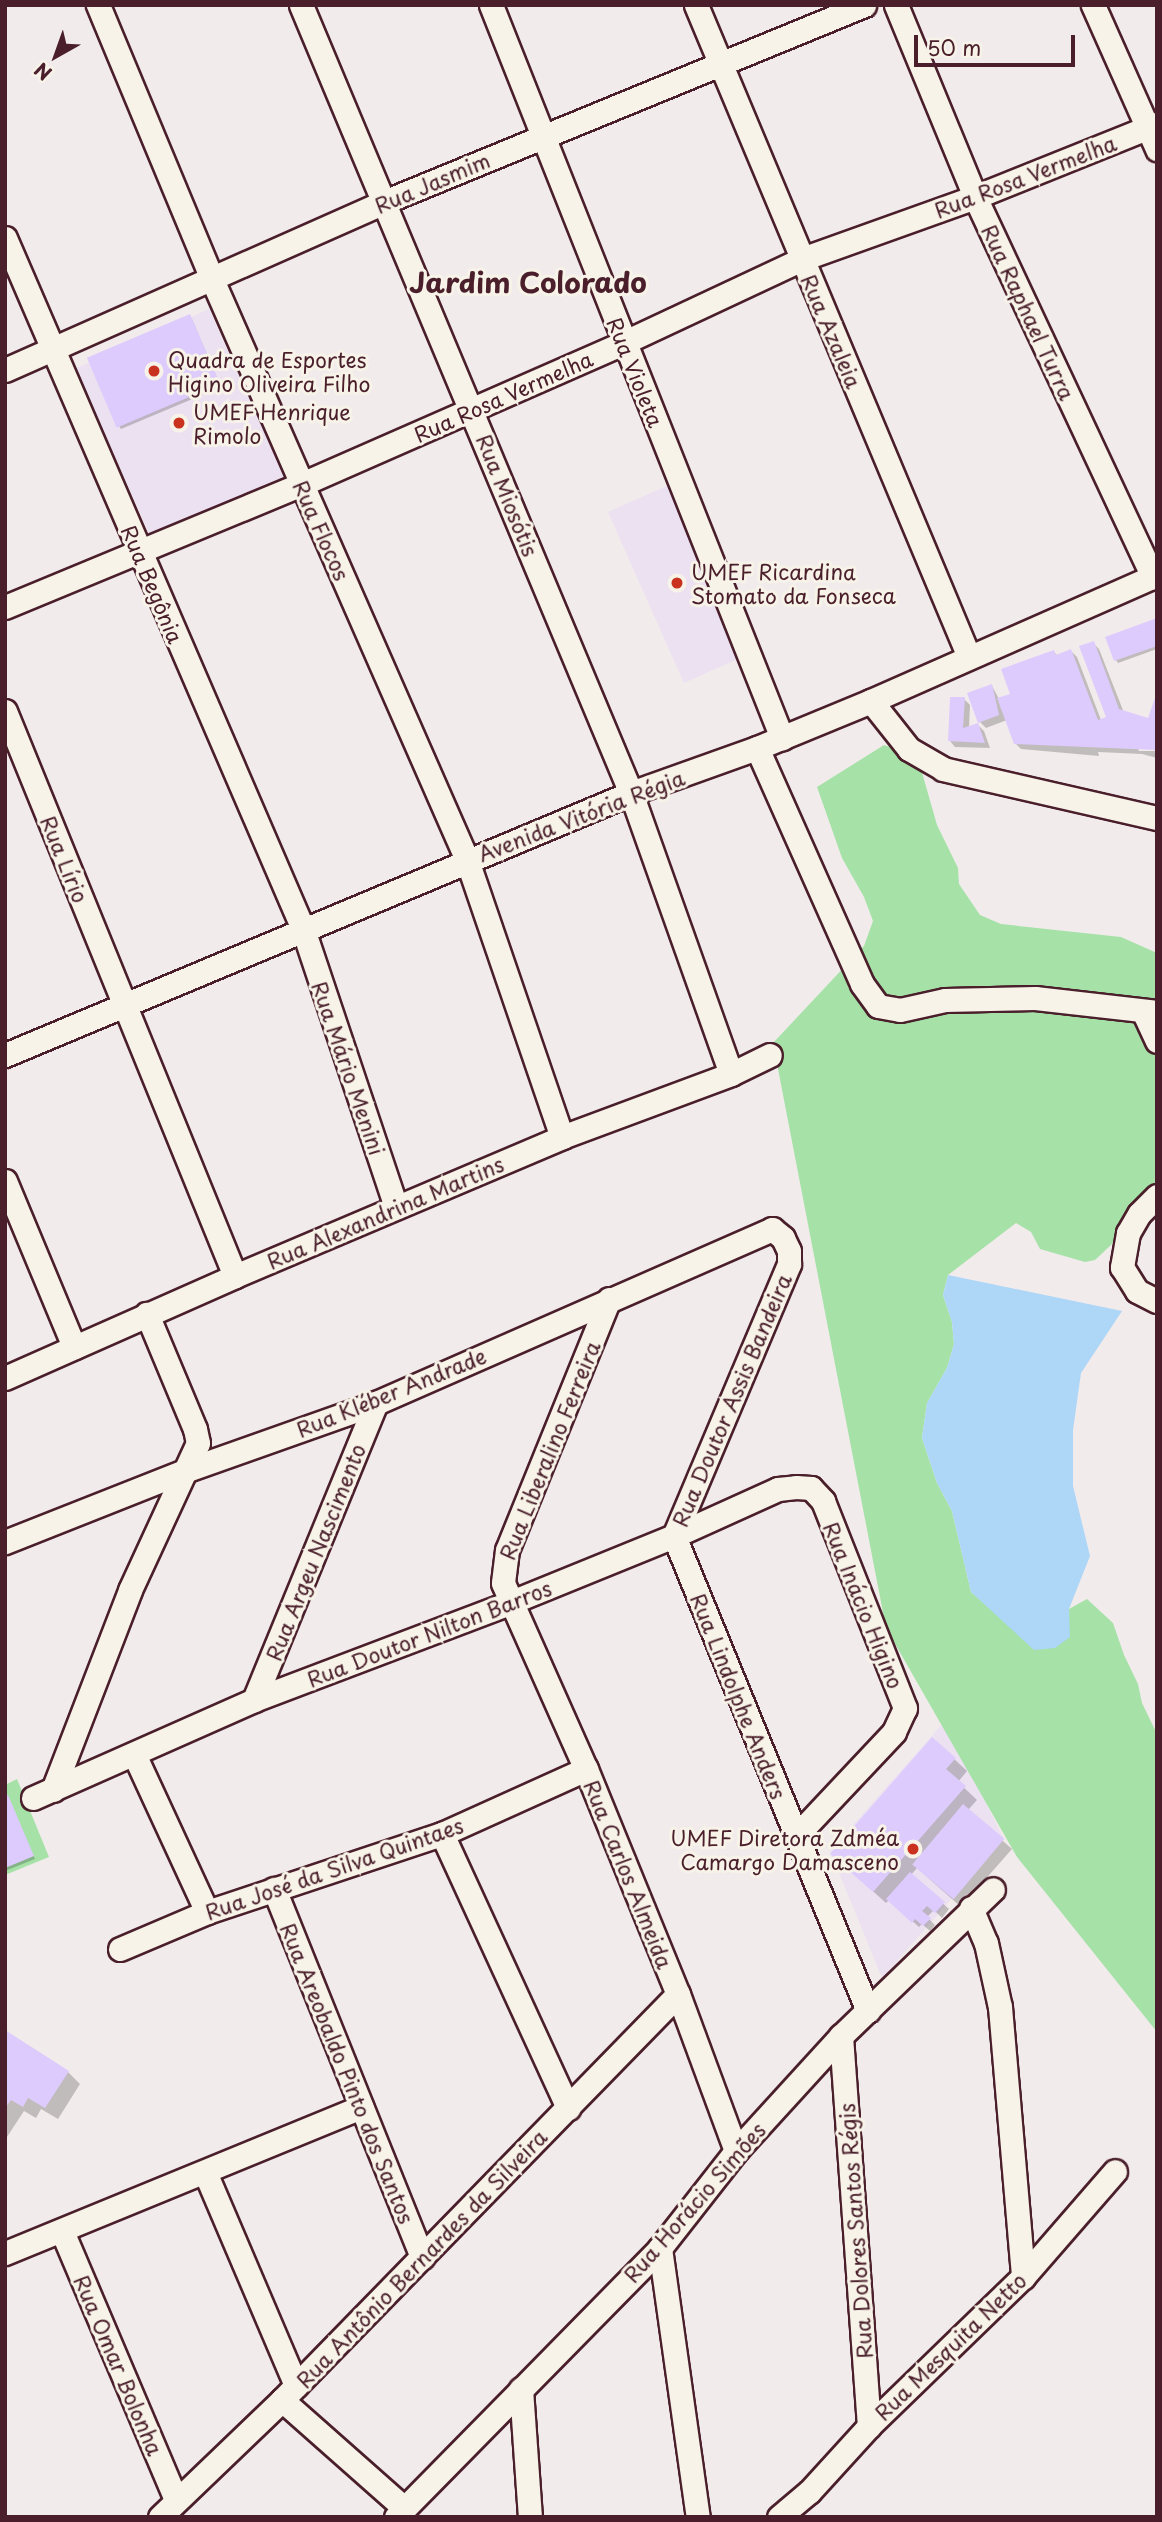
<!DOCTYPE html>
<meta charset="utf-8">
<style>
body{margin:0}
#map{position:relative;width:1162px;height:2522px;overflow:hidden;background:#f2ebec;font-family:"Playpen Sans",sans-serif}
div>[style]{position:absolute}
.built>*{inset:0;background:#ece1f1;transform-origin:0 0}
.green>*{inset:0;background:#a6e2a8}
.water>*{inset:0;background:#add6f7}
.shadow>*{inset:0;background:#0003}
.building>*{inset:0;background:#ddcbfd;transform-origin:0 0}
.roads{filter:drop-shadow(2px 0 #4a1f2b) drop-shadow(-2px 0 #4a1f2b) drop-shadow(0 2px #4a1f2b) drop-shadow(0 -2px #4a1f2b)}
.minor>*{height:23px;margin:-11.5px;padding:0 11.5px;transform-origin:11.5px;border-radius:11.5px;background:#f7f3e8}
.dots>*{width:19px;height:19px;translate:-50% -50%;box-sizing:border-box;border:4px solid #f7f3e8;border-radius:50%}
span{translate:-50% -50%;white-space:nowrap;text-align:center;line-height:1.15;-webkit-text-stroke:6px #f7f3e8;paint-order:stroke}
.street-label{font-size:21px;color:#4a1f2b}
.poi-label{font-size:21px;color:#4a1f2b}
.left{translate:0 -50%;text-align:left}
.right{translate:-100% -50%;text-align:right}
.district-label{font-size:28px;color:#4a1f2b;font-weight:700}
.frame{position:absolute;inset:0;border:7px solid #4a1f2b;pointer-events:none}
.north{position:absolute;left:21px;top:21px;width:70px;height:70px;-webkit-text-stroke:5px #f7f3e8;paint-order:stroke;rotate:220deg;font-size:19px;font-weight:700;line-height:28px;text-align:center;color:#4a1f2b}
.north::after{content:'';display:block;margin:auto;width:24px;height:32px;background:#4a1f2b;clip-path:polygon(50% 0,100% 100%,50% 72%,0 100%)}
.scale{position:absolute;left:914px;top:35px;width:161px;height:32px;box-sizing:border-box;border:4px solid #4a1f2b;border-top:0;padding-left:9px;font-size:21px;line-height:24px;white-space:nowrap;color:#4a1f2b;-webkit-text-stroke:5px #f7f3e8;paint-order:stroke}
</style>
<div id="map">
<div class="built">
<div style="left:209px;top:309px;width:185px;height:146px;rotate:66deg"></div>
<div style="left:671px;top:484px;width:187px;height:69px;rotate:66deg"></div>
<div style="clip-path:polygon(944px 1722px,1004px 1839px,882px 1978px,830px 1851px)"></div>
</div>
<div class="green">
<div style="clip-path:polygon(884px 745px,905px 752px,921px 769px,937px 825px,958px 868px,959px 884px,980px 915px,1001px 924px,1121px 937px,1157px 953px,1157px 1183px,1111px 1245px,1095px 1260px,1085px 1262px,1040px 1249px,1031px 1232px,1016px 1223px,948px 1275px,943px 1295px,952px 1322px,954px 1344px,947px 1368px,927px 1403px,922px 1438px,937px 1483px,952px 1511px,971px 1592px,999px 1616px,1069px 1637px,1069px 1609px,1087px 1599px,1113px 1623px,1124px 1655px,1138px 1684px,1142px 1703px,1157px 1734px,1157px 2032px,1017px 1857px,886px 1628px,773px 1043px,864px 946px,873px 921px,864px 897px,842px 858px,817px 787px)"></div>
<div style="clip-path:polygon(17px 1779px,49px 1857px,5px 1875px,5px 1785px)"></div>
</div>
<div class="water">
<div style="clip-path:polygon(948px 1275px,1122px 1311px,1081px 1373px,1073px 1430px,1073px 1486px,1090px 1556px,1069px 1609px,1070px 1637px,1055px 1648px,1034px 1650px,971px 1592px,952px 1511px,937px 1483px,922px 1438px,927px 1403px,947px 1368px,954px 1344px,952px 1322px,943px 1295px)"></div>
</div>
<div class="shadow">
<div style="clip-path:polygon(192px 319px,221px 387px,121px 429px,119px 426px)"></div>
<div style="clip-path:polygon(1157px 620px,1157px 649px,1118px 663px,1116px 660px)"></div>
<div style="clip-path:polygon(1093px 643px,1099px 649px,1139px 751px,1157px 751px,1157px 758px,1142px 754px,1098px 752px,1099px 756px,1021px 749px,1015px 743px,1007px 720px,986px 728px,980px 722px,992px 686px,999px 699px,1012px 695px,1054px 652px,1058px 656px,1071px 651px,1077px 657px,1101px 720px,1108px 718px)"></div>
<div style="clip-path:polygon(964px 699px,970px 705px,969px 728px,978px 725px,984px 731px,990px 748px,955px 747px,950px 741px)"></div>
<div style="clip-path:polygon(954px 1759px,967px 1771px,958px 1782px,977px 1800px,968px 1810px,1012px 1849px,961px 1907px,917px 1868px,911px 1875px,949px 1909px,942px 1918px,934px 1910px,927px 1917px,935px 1925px,930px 1931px,922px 1924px,919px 1927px,889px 1900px,886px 1903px,845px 1866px)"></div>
<div style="clip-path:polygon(8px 1797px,35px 1859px,5px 1871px,5px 1798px)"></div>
<div style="clip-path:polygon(5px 2032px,68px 2072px,80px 2084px,58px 2119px,41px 2109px,36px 2118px,24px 2111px,5px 2140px)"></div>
</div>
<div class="building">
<div style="left:190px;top:314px;width:76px;height:112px;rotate:67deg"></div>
<div style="clip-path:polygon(1157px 618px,1157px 646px,1114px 661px,1105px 637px)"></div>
<div style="clip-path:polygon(1094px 641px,1119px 709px,1148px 718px,1157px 692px,1157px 750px,1014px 744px,997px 698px,1010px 694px,1001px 669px,1054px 650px,1056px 655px,1071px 649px,1098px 720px,1106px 717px,1079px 646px)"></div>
<div style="clip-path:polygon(992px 684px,999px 715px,978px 723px,967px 693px)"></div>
<div style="clip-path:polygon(950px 697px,965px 697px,963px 728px,978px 723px,985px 743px,948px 741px)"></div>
<div style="clip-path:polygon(932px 1737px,956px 1758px,946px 1769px,966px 1786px,873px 1892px,830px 1854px)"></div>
<div style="clip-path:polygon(8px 1795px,34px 1856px,5px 1868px,5px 1796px)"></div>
<div style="left:963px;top:1804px;width:54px;height:79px;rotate:40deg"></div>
<div style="clip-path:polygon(910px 1872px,945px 1902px,935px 1913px,927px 1906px,922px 1911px,931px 1918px,923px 1926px,915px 1919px,912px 1923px,886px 1899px)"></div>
<div style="clip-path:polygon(5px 2030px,69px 2071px,45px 2108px,28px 2098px,23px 2107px,11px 2100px,5px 2108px)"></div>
</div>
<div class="roads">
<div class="minor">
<div style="left:98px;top:5px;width:295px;rotate:67.4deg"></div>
<div style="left:211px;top:277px;width:637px;rotate:66.29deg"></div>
<div style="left:467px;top:860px;width:293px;rotate:71.1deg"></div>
<div style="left:301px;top:5px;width:854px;rotate:67.28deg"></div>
<div style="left:631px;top:793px;width:298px;rotate:70.4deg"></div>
<div style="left:491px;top:5px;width:789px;rotate:68.35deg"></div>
<div style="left:696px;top:5px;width:707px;rotate:67.28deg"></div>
<div style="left:896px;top:5px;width:208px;rotate:67.6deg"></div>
<div style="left:975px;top:197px;width:420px;rotate:64.9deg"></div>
<div style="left:1093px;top:5px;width:158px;rotate:66deg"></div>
<div style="left:5px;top:238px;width:753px;rotate:66.67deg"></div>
<div style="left:303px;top:929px;width:293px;rotate:71.5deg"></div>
<div style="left:5px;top:370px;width:415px;rotate:-23.9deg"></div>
<div style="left:384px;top:202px;width:519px;rotate:-22.31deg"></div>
<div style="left:5px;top:607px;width:321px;rotate:-22.5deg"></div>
<div style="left:302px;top:484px;width:353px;rotate:-23.7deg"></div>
<div style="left:625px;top:342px;width:195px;rotate:-25.1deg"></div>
<div style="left:802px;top:259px;width:184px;rotate:-19.7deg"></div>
<div style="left:975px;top:197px;width:196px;rotate:-21.9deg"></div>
<div style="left:871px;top:701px;width:61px;rotate:51.6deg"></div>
<div style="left:909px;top:749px;width:39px;rotate:30deg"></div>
<div style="left:943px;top:769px;width:220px;rotate:12.9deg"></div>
<div style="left:5px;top:711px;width:610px;rotate:67.85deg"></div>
<div style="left:757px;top:748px;width:258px;rotate:66deg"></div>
<div style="left:862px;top:984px;width:27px;rotate:54deg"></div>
<div style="left:878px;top:1006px;width:22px;rotate:10deg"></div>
<div style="left:900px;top:1010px;width:46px;rotate:-12.5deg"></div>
<div style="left:945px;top:1000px;width:90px;rotate:-1.3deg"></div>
<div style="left:1035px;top:998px;width:123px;rotate:6.5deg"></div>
<div style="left:1143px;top:1011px;width:33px;rotate:65deg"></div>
<div style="left:5px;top:1055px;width:679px;rotate:-22.71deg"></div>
<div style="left:631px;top:793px;width:134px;rotate:-19.7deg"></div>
<div style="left:757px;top:748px;width:123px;rotate:-22.4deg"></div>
<div style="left:871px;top:701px;width:313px;rotate:-23.8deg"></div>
<div style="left:5px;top:1181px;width:180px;rotate:67.4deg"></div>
<div style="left:1157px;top:1196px;width:25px;rotate:135deg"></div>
<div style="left:1139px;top:1214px;width:22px;rotate:120deg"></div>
<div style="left:1128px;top:1233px;width:35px;rotate:100deg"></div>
<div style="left:1122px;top:1267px;width:28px;rotate:58deg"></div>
<div style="left:1137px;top:1291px;width:22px;rotate:27deg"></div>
<div style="left:609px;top:1299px;width:271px;rotate:112.1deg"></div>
<div style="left:507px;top:1550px;width:33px;rotate:97deg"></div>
<div style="left:503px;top:1583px;width:204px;rotate:66deg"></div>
<div style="left:586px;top:1769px;width:243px;rotate:67.8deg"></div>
<div style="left:678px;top:1994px;width:167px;rotate:69.7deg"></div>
<div style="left:5px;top:1378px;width:252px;rotate:-23.9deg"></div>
<div style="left:235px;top:1276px;width:355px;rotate:-23deg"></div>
<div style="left:562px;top:1137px;width:180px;rotate:-20.4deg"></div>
<div style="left:731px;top:1074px;width:43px;rotate:-26deg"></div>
<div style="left:674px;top:1536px;width:513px;rotate:67.78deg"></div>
<div style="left:5px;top:1542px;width:196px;rotate:-21.6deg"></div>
<div style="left:187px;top:1470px;width:201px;rotate:-19.5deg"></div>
<div style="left:376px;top:1403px;width:433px;rotate:-23.7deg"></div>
<div style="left:772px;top:1229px;width:14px;rotate:39deg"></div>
<div style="left:783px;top:1238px;width:14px;rotate:65deg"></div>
<div style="left:789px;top:1251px;width:13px;rotate:90deg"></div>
<div style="left:789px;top:1264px;width:295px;rotate:112.9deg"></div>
<div style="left:254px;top:1700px;width:321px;rotate:-67.7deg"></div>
<div style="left:134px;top:1754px;width:174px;rotate:65.2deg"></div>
<div style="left:53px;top:1790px;width:214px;rotate:-68.9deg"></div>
<div style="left:130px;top:1590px;width:162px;rotate:-65.2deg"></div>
<div style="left:198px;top:1443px;width:14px;rotate:-102deg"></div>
<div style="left:195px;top:1429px;width:125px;rotate:-112.7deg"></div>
<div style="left:33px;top:1798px;width:242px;rotate:-23.9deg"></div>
<div style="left:254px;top:1700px;width:273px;rotate:-20.8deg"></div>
<div style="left:509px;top:1603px;width:178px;rotate:-22.1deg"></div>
<div style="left:674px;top:1536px;width:114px;rotate:-24.3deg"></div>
<div style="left:778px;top:1489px;width:18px;rotate:-6deg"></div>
<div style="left:796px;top:1487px;width:15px;rotate:4deg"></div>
<div style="left:811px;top:1488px;width:18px;rotate:47deg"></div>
<div style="left:823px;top:1501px;width:223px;rotate:68.4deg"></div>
<div style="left:905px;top:1708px;width:26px;rotate:115deg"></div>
<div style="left:894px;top:1732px;width:143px;rotate:133.3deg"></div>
<div style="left:442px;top:1834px;width:302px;rotate:65.3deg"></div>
<div style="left:274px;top:1889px;width:397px;rotate:68.1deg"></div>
<div style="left:971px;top:1908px;width:38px;rotate:67deg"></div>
<div style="left:986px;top:1943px;width:66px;rotate:77.7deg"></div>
<div style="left:1000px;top:2007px;width:271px;rotate:85.1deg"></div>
<div style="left:120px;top:1949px;width:95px;rotate:-23deg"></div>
<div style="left:207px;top:1912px;width:248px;rotate:-18.4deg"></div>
<div style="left:442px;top:1834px;width:158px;rotate:-24.3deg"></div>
<div style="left:841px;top:2036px;width:391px;rotate:85.9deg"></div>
<div style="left:205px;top:2172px;width:232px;rotate:66.9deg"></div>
<div style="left:62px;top:2231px;width:291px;rotate:67deg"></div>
<div style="left:660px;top:2248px;width:272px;rotate:82deg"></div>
<div style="left:5px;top:2253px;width:385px;rotate:-22.3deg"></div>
<div style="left:521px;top:2389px;width:128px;rotate:86deg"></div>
<div style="left:282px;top:2400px;width:163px;rotate:41.5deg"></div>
<div style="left:160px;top:2517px;width:169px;rotate:-43.8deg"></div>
<div style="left:282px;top:2400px;width:567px;rotate:-45.71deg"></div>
<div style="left:396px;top:2517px;width:377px;rotate:-45.5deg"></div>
<div style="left:660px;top:2248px;width:123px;rotate:-51.9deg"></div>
<div style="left:736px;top:2151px;width:156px;rotate:-47.6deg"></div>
<div style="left:841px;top:2036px;width:211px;rotate:-44deg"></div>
<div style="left:779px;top:2517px;width:39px;rotate:-40deg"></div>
<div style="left:809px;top:2492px;width:89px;rotate:-47.7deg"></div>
<div style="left:869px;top:2426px;width:214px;rotate:-44.1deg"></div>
<div style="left:1023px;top:2277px;width:140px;rotate:-49deg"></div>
</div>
</div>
<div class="dots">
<div style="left:154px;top:371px;background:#c8321e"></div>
<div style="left:179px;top:423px;background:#c8321e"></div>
<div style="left:677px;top:583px;background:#c8321e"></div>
<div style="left:913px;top:1849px;background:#c8321e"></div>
</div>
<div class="street-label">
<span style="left:1025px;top:176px;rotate:-21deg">Rua Rosa Vermelha</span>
<span style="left:432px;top:182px;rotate:-23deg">Rua Jasmim</span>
<span style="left:1029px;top:312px;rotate:65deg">Rua Raphael Turra</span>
<span style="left:832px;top:331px;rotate:67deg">Rua Azaleia</span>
<span style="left:636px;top:372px;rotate:68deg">Rua Violeta</span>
<span style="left:503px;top:396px;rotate:-24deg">Rua Rosa Vermelha</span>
<span style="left:508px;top:495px;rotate:68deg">Rua Miosótis</span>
<span style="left:322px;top:530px;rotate:66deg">Rua Flocos</span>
<span style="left:153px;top:584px;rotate:67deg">Rua Begônia</span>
<span style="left:581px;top:815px;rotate:-21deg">Avenida Vitória Régia</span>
<span style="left:65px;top:859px;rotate:68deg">Rua Lírio</span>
<span style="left:349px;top:1068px;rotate:71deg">Rua Mário Menini</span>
<span style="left:385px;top:1212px;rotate:-23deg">Rua Alexandrina Martins</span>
<span style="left:391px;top:1392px;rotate:-22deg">Rua Kléber Andrade</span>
<span style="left:731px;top:1400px;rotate:-67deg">Rua Doutor Assis Bandeira</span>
<span style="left:549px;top:1450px;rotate:-68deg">Rua Liberalino Ferreira</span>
<span style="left:315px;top:1552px;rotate:-68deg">Rua Argeu Nascimento</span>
<span style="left:864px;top:1605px;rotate:68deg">Rua Inácio Higino</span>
<span style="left:429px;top:1633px;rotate:-21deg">Rua Doutor Nilton Barros</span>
<span style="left:739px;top:1696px;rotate:68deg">Rua Lindolphe Anders</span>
<span style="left:334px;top:1868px;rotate:-19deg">Rua José da Silva Quintaes</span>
<span style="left:629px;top:1874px;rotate:68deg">Rua Carlos Almeida</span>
<span style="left:348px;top:2073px;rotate:68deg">Rua Areobaldo Pinto dos Santos</span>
<span style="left:694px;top:2202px;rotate:-49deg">Rua Horácio Simões</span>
<span style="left:855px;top:2231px;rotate:-94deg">Rua Dolores Santos Régis</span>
<span style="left:421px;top:2258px;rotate:-46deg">Rua Antônio Bernardes da Silveira</span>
<span style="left:950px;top:2346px;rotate:-44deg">Rua Mesquita Netto</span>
<span style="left:119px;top:2365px;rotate:67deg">Rua Omar Bolonha</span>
</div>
<div class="poi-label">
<span class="left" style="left:168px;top:371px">Quadra de Esportes<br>Higino Oliveira Filho</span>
<span class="left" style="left:193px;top:423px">UMEF Henrique<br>Rimolo</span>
<span class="left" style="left:691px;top:583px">UMEF Ricardina<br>Stomato da Fonseca</span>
<span class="right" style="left:899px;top:1849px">UMEF Diretora Zdméa<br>Camargo Damasceno</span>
</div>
<div class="district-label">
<span style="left:528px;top:282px">Jardim Colorado</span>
</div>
<div class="frame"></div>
<div class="north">N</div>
<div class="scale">50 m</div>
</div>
